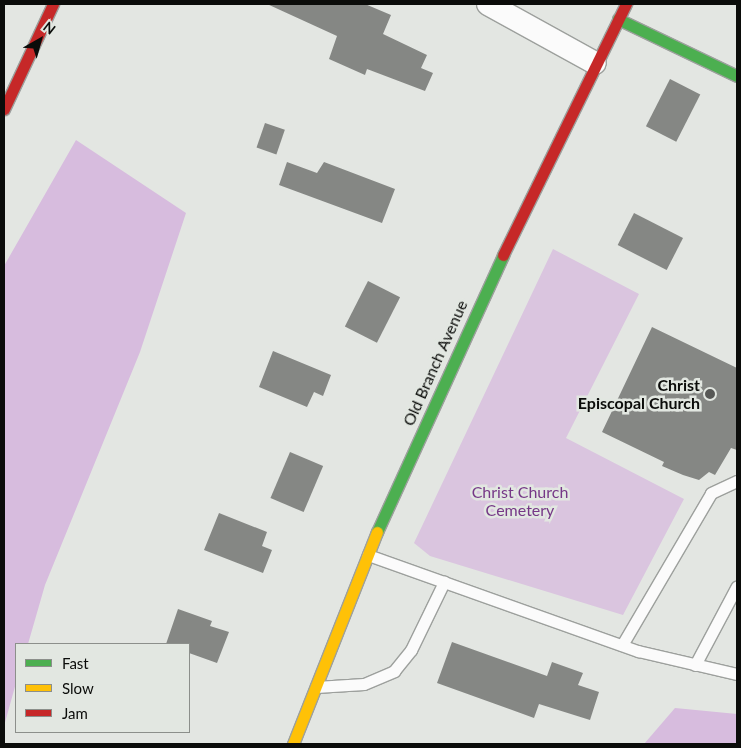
<!DOCTYPE html>
<style>
body{margin:0}
#map{position:relative;width:741px;height:748px;overflow:hidden;background:#e3e6e2;font-family:Lato,sans-serif}
div>[style]{position:absolute}
.green>*{inset:0;background:#dac5df}
.forest>*{inset:0;background:#d7bcde}
.building>*{inset:0;background:#858784;transform-origin:0 0}
.roads{filter:drop-shadow(1px 0 #9da09d) drop-shadow(-1px 0 #9da09d) drop-shadow(0 1px #9da09d) drop-shadow(0 -1px #9da09d)}
.lane>*{height:11px;margin:-5.5px;padding:0 5.5px;transform-origin:5.5px;border-radius:5.5px;background:#fbfbfb}
.street>*{height:22px;margin:-11px;padding:0 11px;transform-origin:11px;border-radius:11px;background:#fbfbfb}
.fast>*{height:11px;margin:-5.5px;padding:0 5.5px;transform-origin:5.5px;border-radius:5.5px;background:#4caf50}
.slow>*{height:11px;margin:-5.5px;padding:0 5.5px;transform-origin:5.5px;border-radius:5.5px;background:#ffc107}
.jam>*{height:11px;margin:-5.5px;padding:0 5.5px;transform-origin:5.5px;border-radius:5.5px;background:#c62828}
.dots>*{width:14px;height:14px;translate:-50% -50%;box-sizing:border-box;border:2px solid #e2e7e1;border-radius:50%}
span{translate:-50% -50%;white-space:nowrap;text-align:center;line-height:1.15;-webkit-text-stroke:5px #e2e7e1;paint-order:stroke}
.street-label{font-size:16px;color:#0b0c0a}
.poi-label{font-size:16px;color:#0b0c0a;font-weight:700}
.right{translate:-100% -50%;text-align:right}
.park-label{font-size:16px;color:#763887}
.frame{position:absolute;inset:0;border:5px solid #0b0c0a;pointer-events:none}
.legend{position:absolute;left:15px;top:643px;width:175px;height:90px;box-sizing:border-box;background:#e2e7e1;border:1px solid #8c8f8b;margin:0;padding:6px 9px;list-style:none;font-size:15px;color:#0b0c0a}
.legend li{display:flex;align-items:center;gap:10px;height:25px}
.legend b{width:25px;border:1px solid #8c8f8b}
.north{position:absolute;left:15px;top:15px;width:50px;height:50px;-webkit-text-stroke:4px #e2e7e1;paint-order:stroke;rotate:38deg;font-size:14px;font-weight:700;line-height:20px;text-align:center;color:#0b0c0a}
.north::after{content:'';display:block;margin:auto;width:18px;height:22px;background:#0b0c0a;clip-path:polygon(50% 0,100% 100%,50% 72%,0 100%)}
</style>
<div id="map">
<div class="green">
<div style="clip-path:polygon(553px 249px,639px 294px,566px 438px,684px 499px,623px 615px,430px 556px,414px 543px)"></div>
</div>
<div class="forest">
<div style="clip-path:polygon(76px 140px,186px 213px,140px 352px,45px 585px,28px 644px,16px 644px,16px 683px,4px 726px,4px 266px)"></div>
<div style="clip-path:polygon(675px 708px,737px 714px,737px 744px,644px 744px)"></div>
</div>
<div class="building">
<div style="clip-path:polygon(267px 4px,365px 4px,391px 15px,383px 34px,427px 55px,421px 68px,433px 73px,425px 91px,367px 69px,365px 75px,329px 59px,337px 36px)"></div>
<div style="left:670px;top:79px;width:34px;height:53px;rotate:27deg"></div>
<div style="left:265px;top:123px;width:21px;height:26px;rotate:19deg"></div>
<div style="clip-path:polygon(287px 162px,317px 173px,324px 162px,395px 189px,382px 223px,279px 185px)"></div>
<div style="left:634px;top:213px;width:55px;height:36px;rotate:27deg"></div>
<div style="left:368px;top:281px;width:36px;height:51px;rotate:27deg"></div>
<div style="clip-path:polygon(652px 327px,737px 368px,737px 450px,731px 448px,715px 475px,709px 472px,699px 480px,683px 475px,662px 466px,664px 462px,602px 432px)"></div>
<div style="clip-path:polygon(273px 351px,331px 375px,323px 396px,314px 392px,307px 407px,259px 387px)"></div>
<div style="left:290px;top:452px;width:36px;height:50px;rotate:23deg"></div>
<div style="clip-path:polygon(219px 513px,267px 532px,262px 546px,272px 550px,263px 573px,204px 550px)"></div>
<div style="clip-path:polygon(178px 609px,212px 621px,210px 626px,229px 632px,217px 663px,189px 653px,189px 644px,166px 644px)"></div>
<div style="clip-path:polygon(452px 642px,547px 676px,552px 662px,583px 673px,578px 685px,599px 692px,590px 720px,539px 704px,534px 718px,437px 683px)"></div>
</div>
<div class="roads">
<div class="lane">
<div style="left:368px;top:555px;width:287px;rotate:19.6deg"></div>
<div style="left:638px;top:651px;width:102px;rotate:13.1deg"></div>
<div style="left:622px;top:645px;width:176px;rotate:-59.6deg"></div>
<div style="left:711px;top:493px;width:29px;rotate:-25deg"></div>
<div style="left:695px;top:665px;width:89px;rotate:-62deg"></div>
<div style="left:316px;top:687px;width:48px;rotate:-3.6deg"></div>
<div style="left:364px;top:684px;width:33px;rotate:-23deg"></div>
<div style="left:394px;top:671px;width:27px;rotate:-51deg"></div>
<div style="left:411px;top:650px;width:76px;rotate:-64.1deg"></div>
</div>
<div class="street">
<div style="left:488px;top:4px;width:122px;rotate:28.9deg"></div>
</div>
<div class="fast">
<div style="left:618px;top:19px;width:132px;rotate:25.6deg"></div>
<div style="left:377px;top:532px;width:304px;rotate:-65.5deg"></div>
</div>
<div class="slow">
<div style="left:293px;top:744px;width:228px;rotate:-68.4deg"></div>
</div>
<div class="jam">
<div style="left:4px;top:109px;width:116px;rotate:-65deg"></div>
<div style="left:503px;top:255px;width:280px;rotate:-63.9deg"></div>
</div>
</div>
<div class="dots">
<div style="left:710px;top:394px;background:#575856"></div>
</div>
<div class="street-label">
<span style="left:435px;top:363px;rotate:-66deg">Old Branch Avenue</span>
</div>
<div class="poi-label">
<span class="right" style="left:700px;top:394px">Christ<br>Episcopal Church</span>
</div>
<div class="park-label">
<span style="left:520px;top:501px">Christ Church<br>Cemetery</span>
</div>
<div class="frame"></div>
<ul class="legend">
<li><b style="height:6px;background:#4caf50"></b>Fast</li>
<li><b style="height:6px;background:#ffc107"></b>Slow</li>
<li><b style="height:6px;background:#c62828"></b>Jam</li>
</ul>
<div class="north">N</div>
</div>
